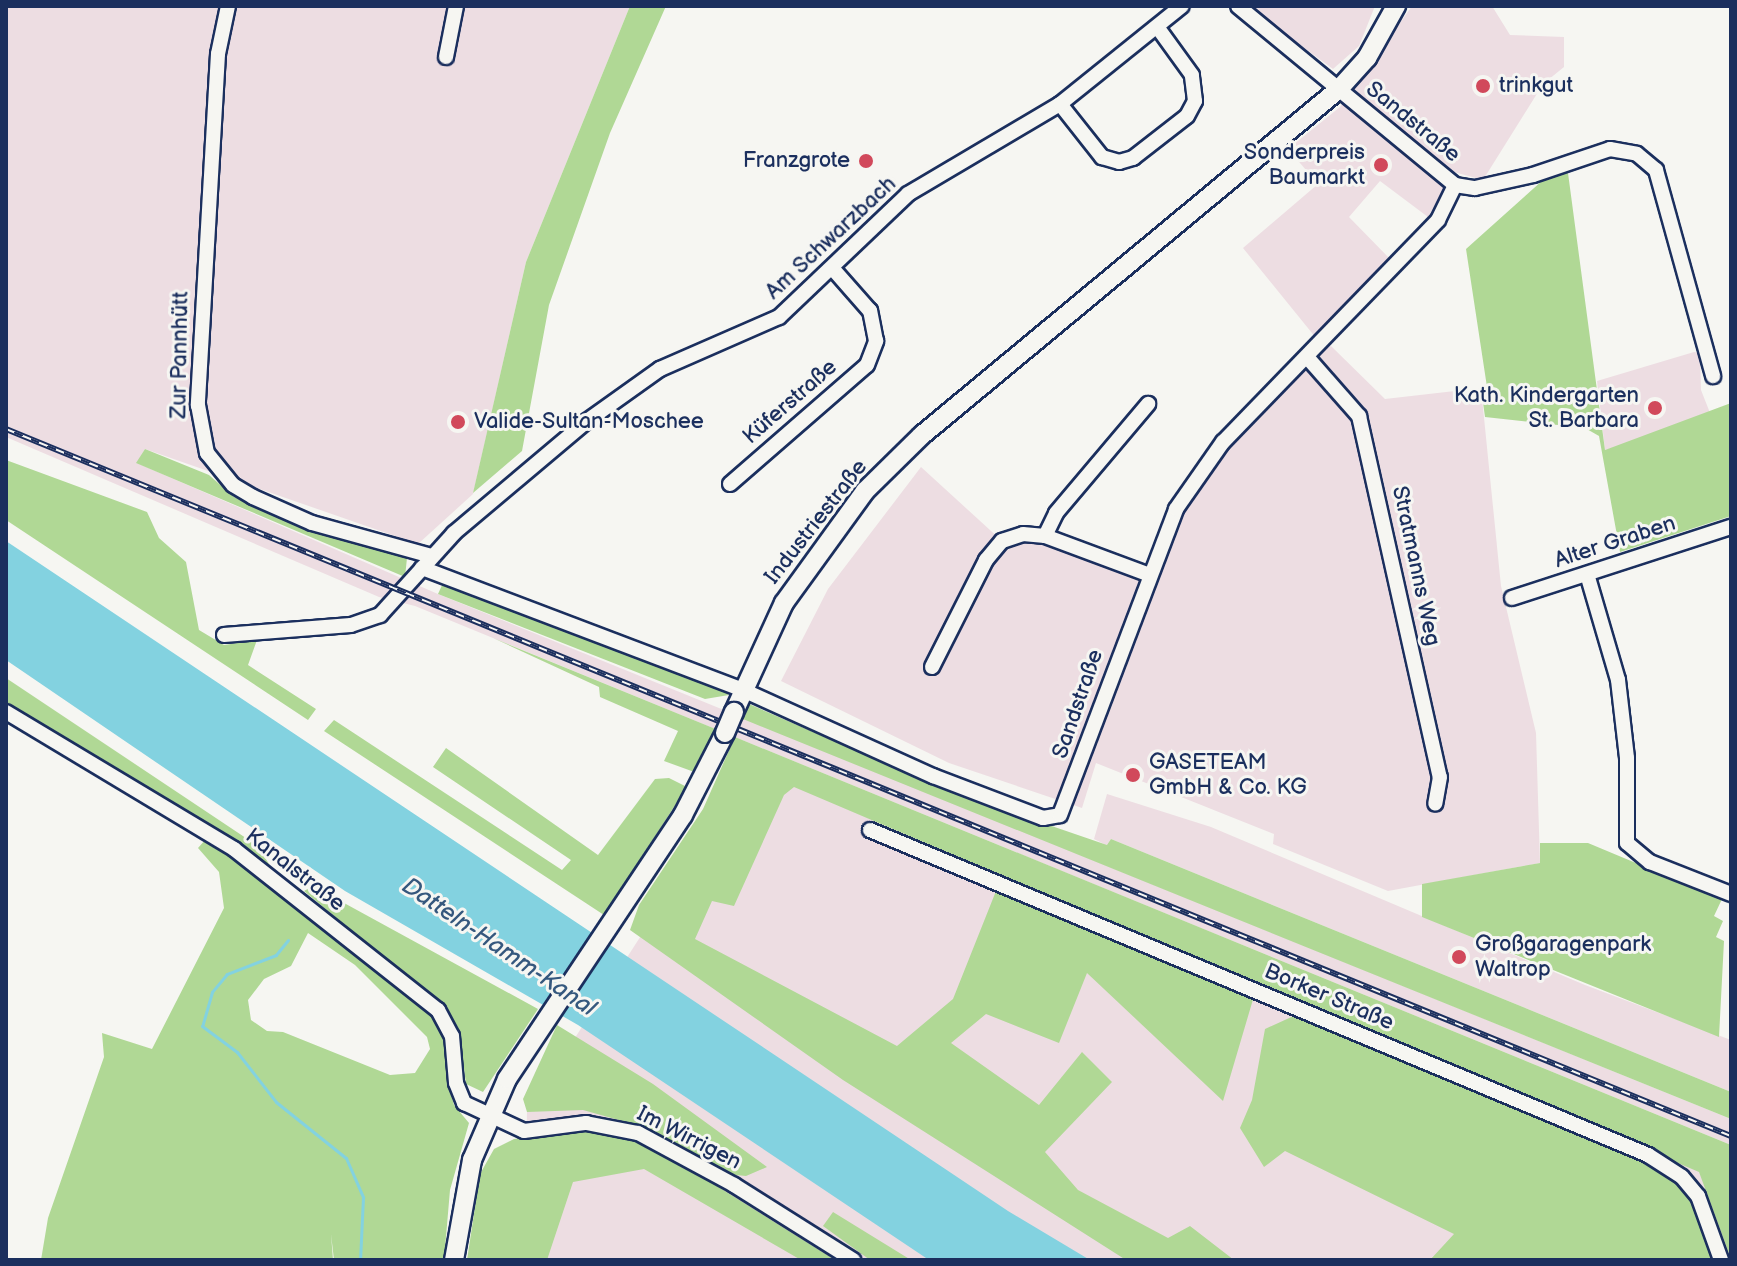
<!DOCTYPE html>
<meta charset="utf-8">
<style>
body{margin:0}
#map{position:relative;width:1737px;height:1266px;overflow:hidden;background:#f6f6f2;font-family:"Balsamiq Sans",sans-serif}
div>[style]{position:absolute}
.built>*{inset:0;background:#eddde2}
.green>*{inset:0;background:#b0d895}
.water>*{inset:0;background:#83d2e0}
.stream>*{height:3px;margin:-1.5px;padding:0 1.5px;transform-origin:1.5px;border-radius:1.5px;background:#83d2e0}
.roads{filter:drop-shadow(2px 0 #1b2f5e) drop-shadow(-2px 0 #1b2f5e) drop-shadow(0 2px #1b2f5e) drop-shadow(0 -2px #1b2f5e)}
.minor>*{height:14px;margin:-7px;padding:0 7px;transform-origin:7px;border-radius:7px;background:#f6f6f2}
.secondary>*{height:18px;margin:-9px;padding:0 9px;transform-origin:9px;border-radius:9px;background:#f6f6f2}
.rail>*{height:6px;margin-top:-3px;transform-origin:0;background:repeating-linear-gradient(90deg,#f6f6f2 0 9px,#1b2f5e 0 18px);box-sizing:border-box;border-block:2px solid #1b2f5e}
.bridges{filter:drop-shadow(2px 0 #1b2f5e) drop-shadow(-2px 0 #1b2f5e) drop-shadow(0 2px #1b2f5e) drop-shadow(0 -2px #1b2f5e)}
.secondary-bridge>*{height:18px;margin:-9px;padding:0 9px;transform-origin:9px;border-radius:9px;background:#f6f6f2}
.dots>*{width:22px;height:22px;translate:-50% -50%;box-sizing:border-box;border:4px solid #f6f6f2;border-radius:50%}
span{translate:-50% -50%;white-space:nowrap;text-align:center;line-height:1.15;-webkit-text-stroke:6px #f6f6f2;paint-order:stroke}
.poi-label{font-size:22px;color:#1b2f5e}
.left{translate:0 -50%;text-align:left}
.right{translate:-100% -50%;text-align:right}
.street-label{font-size:22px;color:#1b2f5e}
.water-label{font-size:24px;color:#35587e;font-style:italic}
.frame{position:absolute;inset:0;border:8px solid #1b2f5e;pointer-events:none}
</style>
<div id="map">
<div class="built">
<div style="clip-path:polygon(6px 6px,630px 6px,526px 262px,473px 494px,418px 544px,145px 449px,137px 463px,438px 594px,1731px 1119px,1731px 1145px,415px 606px,379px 597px,6px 437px)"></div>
<div style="clip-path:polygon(1247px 6px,1375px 6px,1359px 46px,1333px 69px)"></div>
<div style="clip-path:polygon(1412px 6px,1492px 6px,1510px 35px,1564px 37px,1564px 67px,1543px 84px,1483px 180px,1454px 172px,1428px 217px,1380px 181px,1349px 217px,1391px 260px,1316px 338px,1243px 248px,1318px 184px,1288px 149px,1340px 107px)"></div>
<div style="clip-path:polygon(1331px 346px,1385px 399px,1481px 388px,1501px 586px,1536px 733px,1540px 863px,1388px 891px,1273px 844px,1274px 834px,1096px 763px,1082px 808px,949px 763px,781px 681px,828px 589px,921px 467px,1002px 541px,1023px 534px,1147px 574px,1176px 509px,1223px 442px,1307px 357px)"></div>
<div style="clip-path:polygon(1694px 352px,1700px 353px,1701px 390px,1712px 418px,1605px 450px,1597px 381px)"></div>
<div style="clip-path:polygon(754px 761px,1731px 1159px,1731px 1260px,524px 1260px,527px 1112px)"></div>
<div style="clip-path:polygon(1107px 794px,1211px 827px,1585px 985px,1731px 1040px,1731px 1092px,1111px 839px,1108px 846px,1094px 839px)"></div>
</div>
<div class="green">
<div style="clip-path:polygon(630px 6px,666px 6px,610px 133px,549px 305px,522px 451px,473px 493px,526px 262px)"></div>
<div style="clip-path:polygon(1568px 173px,1605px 450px,1731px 403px,1731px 516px,1620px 552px,1599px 436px,1585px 428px,1485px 417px,1481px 388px,1487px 387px,1466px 249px,1543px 180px)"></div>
<div style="clip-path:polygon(145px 449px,209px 475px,234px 497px,318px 533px,399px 552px,407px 558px,405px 577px,136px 463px)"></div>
<div style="clip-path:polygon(6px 460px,147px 512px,159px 538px,186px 562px,199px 630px,224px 645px,257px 640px,248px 665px,316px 709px,308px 720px,6px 520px)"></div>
<div style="clip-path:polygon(443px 583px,713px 684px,729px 695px,705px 699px,438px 594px)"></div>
<div style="clip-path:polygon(493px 638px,718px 730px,697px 773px,664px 761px,678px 731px,600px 697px,599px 687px)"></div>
<div style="clip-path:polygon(6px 678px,258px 846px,272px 869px,198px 818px,6px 705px)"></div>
<div style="clip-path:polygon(749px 704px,944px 789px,1107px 845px,1111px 839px,1731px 1092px,1731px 1119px,760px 726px,743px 719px)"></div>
<div style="clip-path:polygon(334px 720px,562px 870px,571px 860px,433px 767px,446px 748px,598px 855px,655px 779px,669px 778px,687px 787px,604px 915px,324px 731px)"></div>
<div style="clip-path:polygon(735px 737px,1731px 1145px,1731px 1259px,1699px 1172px,794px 787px,784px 795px,734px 906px,712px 901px,695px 939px,897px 1046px,953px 999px,996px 891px,1254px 996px,1223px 1101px,1087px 973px,1059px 1043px,986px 1014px,951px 1043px,1039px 1105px,1082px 1052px,1112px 1082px,1045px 1152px,1078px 1190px,1168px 1238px,1190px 1226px,1234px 1260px,1126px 1260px,843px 1080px,630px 930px,639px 905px,703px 809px)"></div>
<div style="clip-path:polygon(evenodd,206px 839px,242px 861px,431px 1014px,443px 1032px,448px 1084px,454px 1105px,469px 1123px,450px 1190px,444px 1260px,334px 1260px,331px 1234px,333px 1260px,41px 1260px,48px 1218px,104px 1057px,102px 1033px,152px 1049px,224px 908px,219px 872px,198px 848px,206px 839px,308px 933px,355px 965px,427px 1037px,430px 1049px,415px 1073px,390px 1075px,283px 1032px,267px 1031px,251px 1020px,248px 1000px,264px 979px,291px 966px,308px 933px)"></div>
<div style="clip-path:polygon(1540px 843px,1588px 843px,1722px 899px,1714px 916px,1723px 921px,1716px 937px,1724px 941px,1719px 1037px,1422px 917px,1422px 884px,1540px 863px)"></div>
<div style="clip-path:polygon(313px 886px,538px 1009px,483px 1092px,466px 1084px,459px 1030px,449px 1012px,304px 891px)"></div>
<div style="clip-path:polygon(1298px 1014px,1659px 1167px,1694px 1199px,1716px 1260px,1430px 1260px,1454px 1234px,1285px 1151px,1264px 1167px,1240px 1128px,1252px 1100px,1265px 1029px)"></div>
<div style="clip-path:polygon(557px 1025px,653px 1084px,767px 1167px,746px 1176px,716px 1173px,647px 1128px,583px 1110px,527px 1112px,523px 1099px)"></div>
<div style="clip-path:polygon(600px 1130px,648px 1143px,835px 1260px,801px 1260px,644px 1169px,573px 1182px,547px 1260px,467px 1260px,480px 1174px,494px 1149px,514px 1139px)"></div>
<div style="clip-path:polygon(833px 1212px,911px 1260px,870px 1260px,823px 1226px)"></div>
</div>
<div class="water">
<div style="clip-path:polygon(6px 541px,1008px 1211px,1090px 1260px,929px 1260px,578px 1025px,345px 891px,6px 660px)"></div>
</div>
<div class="stream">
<div style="left:288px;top:940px;width:19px;rotate:129deg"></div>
<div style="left:276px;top:955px;width:53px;rotate:158.8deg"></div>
<div style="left:227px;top:974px;width:23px;rotate:130deg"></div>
<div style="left:212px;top:992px;width:35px;rotate:106deg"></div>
<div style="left:202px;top:1026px;width:44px;rotate:36.6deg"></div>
<div style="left:237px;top:1052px;width:63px;rotate:52deg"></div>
<div style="left:276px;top:1102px;width:90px;rotate:38.7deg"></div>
<div style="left:346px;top:1158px;width:43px;rotate:66.4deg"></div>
<div style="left:363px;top:1197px;width:63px;rotate:92.7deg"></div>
</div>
<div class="roads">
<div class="minor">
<div style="left:228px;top:6px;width:49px;rotate:101.8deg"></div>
<div style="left:218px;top:54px;width:352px;rotate:93.3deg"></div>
<div style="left:198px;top:405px;width:49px;rotate:79.4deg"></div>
<div style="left:207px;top:453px;width:41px;rotate:50.9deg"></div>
<div style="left:233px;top:485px;width:23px;rotate:31deg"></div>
<div style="left:253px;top:497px;width:64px;rotate:23.8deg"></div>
<div style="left:312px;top:523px;width:123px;rotate:15.5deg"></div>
<div style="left:446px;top:57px;width:52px;rotate:-78.9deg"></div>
<div style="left:1060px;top:104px;width:68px;rotate:51.6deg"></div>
<div style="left:1102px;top:157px;width:18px;rotate:16deg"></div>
<div style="left:1119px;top:162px;width:15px;rotate:-16deg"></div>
<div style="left:1133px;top:158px;width:68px;rotate:-37.9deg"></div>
<div style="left:1187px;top:116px;width:17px;rotate:-62deg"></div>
<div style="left:1195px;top:101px;width:26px;rotate:-97deg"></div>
<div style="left:1192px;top:75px;width:58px;rotate:-125.9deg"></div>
<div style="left:1455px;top:185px;width:20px;rotate:9deg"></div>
<div style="left:1475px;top:188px;width:59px;rotate:-12.6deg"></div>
<div style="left:1533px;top:175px;width:81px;rotate:-18.7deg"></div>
<div style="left:1610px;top:149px;width:27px;rotate:10deg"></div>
<div style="left:1637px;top:154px;width:25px;rotate:40deg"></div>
<div style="left:1656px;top:170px;width:214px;rotate:74.5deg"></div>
<div style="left:1307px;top:357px;width:79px;rotate:48.6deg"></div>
<div style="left:1359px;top:416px;width:370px;rotate:77.4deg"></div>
<div style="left:1440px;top:777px;width:27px;rotate:100deg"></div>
<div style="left:730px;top:484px;width:181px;rotate:-41deg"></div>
<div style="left:867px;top:365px;width:26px;rotate:-69deg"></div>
<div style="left:876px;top:341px;width:31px;rotate:-101deg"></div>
<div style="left:870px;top:311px;width:56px;rotate:-131.4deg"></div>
<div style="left:1045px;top:536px;width:25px;rotate:-64deg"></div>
<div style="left:1056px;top:513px;width:143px;rotate:-49.8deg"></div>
<div style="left:422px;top:568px;width:343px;rotate:20.8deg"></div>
<div style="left:743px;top:690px;width:209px;rotate:24.4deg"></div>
<div style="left:933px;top:776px;width:118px;rotate:20.9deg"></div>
<div style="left:1043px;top:818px;width:17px;rotate:-10deg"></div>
<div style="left:1060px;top:815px;width:327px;rotate:-69.2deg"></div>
<div style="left:1176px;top:509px;width:82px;rotate:-55deg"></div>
<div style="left:1223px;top:442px;width:309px;rotate:-45.9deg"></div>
<div style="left:1438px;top:220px;width:39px;rotate:-64deg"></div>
<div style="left:1455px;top:185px;width:281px;rotate:-140.5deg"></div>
<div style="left:1587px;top:574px;width:110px;rotate:73.7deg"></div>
<div style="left:1618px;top:680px;width:79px;rotate:83.4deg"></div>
<div style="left:1627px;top:758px;width:85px;rotate:90deg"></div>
<div style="left:1627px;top:843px;width:30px;rotate:40deg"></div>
<div style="left:1650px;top:862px;width:87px;rotate:21.6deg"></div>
<div style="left:1512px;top:598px;width:230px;rotate:-18deg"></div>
<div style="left:224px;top:635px;width:127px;rotate:-4.5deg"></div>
<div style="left:351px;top:625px;width:31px;rotate:-19deg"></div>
<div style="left:380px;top:615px;width:110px;rotate:-47.9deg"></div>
<div style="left:454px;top:533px;width:174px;rotate:-40.1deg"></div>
<div style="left:587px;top:421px;width:90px;rotate:-35.5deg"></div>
<div style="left:660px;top:369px;width:130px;rotate:-23.6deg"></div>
<div style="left:779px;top:317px;width:178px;rotate:-43.6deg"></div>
<div style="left:908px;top:194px;width:177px;rotate:-30.6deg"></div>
<div style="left:1060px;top:104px;width:156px;rotate:-38.8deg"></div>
<div style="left:932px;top:667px;width:120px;rotate:-63.2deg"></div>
<div style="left:986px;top:560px;width:25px;rotate:-50deg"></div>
<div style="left:1002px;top:541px;width:22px;rotate:-18deg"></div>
<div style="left:1023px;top:534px;width:22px;rotate:5deg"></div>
<div style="left:1045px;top:536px;width:109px;rotate:20.4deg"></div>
<div style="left:6px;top:712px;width:266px;rotate:31deg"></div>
<div style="left:234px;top:849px;width:260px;rotate:38.3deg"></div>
<div style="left:438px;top:1010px;width:30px;rotate:62deg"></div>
<div style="left:452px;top:1036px;width:47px;rotate:85.1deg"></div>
<div style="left:456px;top:1083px;width:22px;rotate:68deg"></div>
<div style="left:464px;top:1103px;width:66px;rotate:25deg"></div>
<div style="left:524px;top:1131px;width:63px;rotate:-7.4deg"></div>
<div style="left:586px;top:1123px;width:53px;rotate:10.9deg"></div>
<div style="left:638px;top:1133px;width:109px;rotate:28.4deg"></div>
<div style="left:734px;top:1185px;width:141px;rotate:32.2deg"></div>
<div style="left:870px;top:830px;width:843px;rotate:22.67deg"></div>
<div style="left:1648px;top:1155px;width:40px;rotate:32.9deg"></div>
<div style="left:1682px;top:1177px;width:25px;rotate:50deg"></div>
<div style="left:1698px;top:1196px;width:68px;rotate:70.2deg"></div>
</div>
<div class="secondary">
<div style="left:734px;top:712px;width:120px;rotate:-65.4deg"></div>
<div style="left:784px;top:603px;width:138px;rotate:-54.1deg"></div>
<div style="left:865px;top:491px;width:80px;rotate:-44.5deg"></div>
<div style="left:922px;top:435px;width:542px;rotate:-39.68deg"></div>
<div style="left:1339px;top:89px;width:42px;rotate:-47.9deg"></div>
<div style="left:1367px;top:58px;width:60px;rotate:-60.9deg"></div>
<div style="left:454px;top:1260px;width:102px;rotate:-79.8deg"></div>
<div style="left:472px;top:1160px;width:88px;rotate:-66.6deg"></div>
<div style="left:507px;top:1079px;width:317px;rotate:-56.3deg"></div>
<div style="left:683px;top:815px;width:92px;rotate:-62.9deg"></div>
</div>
</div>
<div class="rail">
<div style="left:6px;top:429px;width:1864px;rotate:22.29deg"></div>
</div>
<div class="bridges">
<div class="secondary-bridge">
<div style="left:725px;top:733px;width:23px;rotate:-67deg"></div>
</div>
</div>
<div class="dots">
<div style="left:1483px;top:86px;background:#d1495b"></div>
<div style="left:866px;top:161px;background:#d1495b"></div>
<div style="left:1381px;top:165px;background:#d1495b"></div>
<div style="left:1655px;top:408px;background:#d1495b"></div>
<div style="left:458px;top:422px;background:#d1495b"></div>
<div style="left:1133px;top:775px;background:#d1495b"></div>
<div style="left:1459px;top:957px;background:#d1495b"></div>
</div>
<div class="poi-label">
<span class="left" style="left:1499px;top:86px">trinkgut</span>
<span class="right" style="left:1365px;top:165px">Sonderpreis<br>Baumarkt</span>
<span class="right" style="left:850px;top:161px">Franzgrote</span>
<span class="right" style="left:1639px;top:408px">Kath. Kindergarten<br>St. Barbara</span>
<span class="left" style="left:474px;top:422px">Valide-Sultan-Moschee</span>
<span class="left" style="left:1149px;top:775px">GASETEAM<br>GmbH &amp; Co. KG</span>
<span class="left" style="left:1475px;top:957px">Großgaragenpark<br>Waltrop</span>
</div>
<div class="street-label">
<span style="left:1413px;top:122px;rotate:39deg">Sandstraße</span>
<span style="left:831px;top:238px;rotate:-43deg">Am Schwarzbach</span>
<span style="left:180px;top:355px;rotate:-89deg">Zur Pannhütt</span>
<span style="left:790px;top:402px;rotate:-41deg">Küferstraße</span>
<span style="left:816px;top:522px;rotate:-52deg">Industriestraße</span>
<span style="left:1615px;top:542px;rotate:-18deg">Alter Graben</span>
<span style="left:1416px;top:566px;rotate:78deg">Stratmanns Weg</span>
<span style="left:1078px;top:704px;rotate:-71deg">Sandstraße</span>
<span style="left:295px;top:870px;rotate:38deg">Kanalstraße</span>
<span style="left:1329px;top:997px;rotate:23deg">Borker Straße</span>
<span style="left:689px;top:1138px;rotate:27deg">Im Wirrigen</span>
</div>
<div class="water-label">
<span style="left:499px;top:947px;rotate:34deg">Datteln-Hamm-Kanal</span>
</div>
<div class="frame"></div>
</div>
